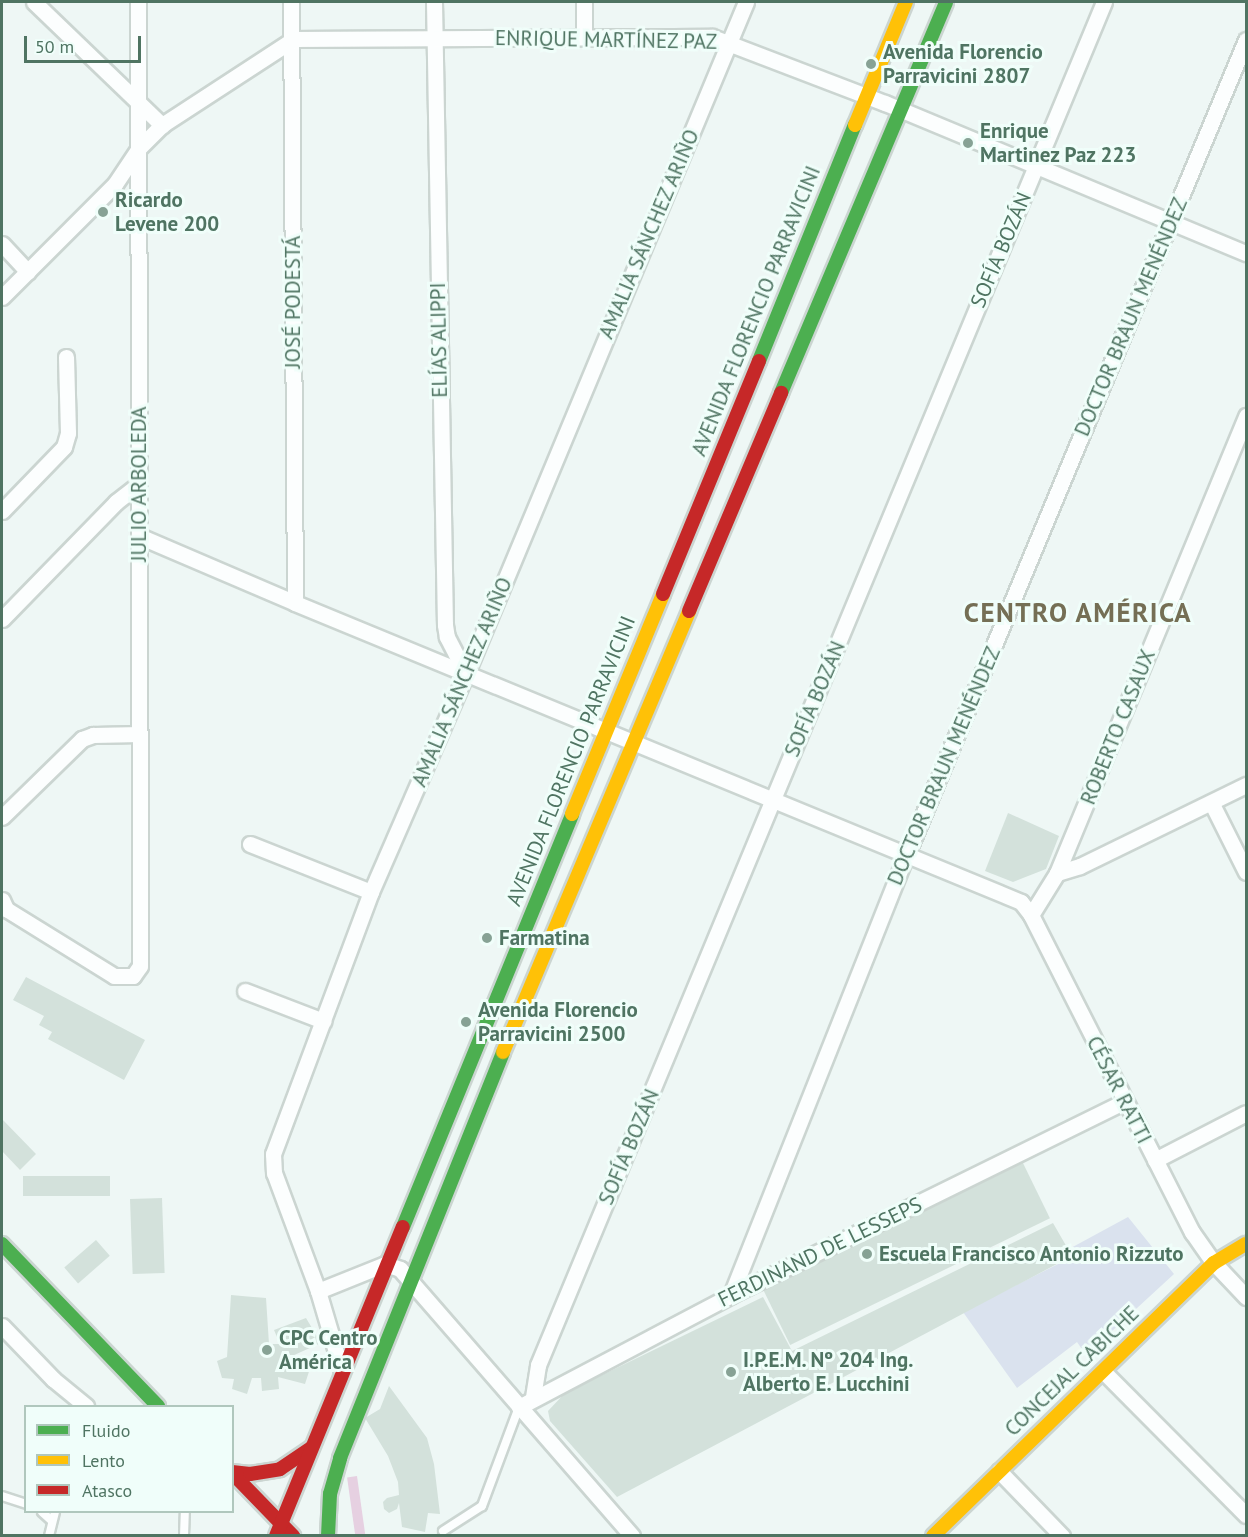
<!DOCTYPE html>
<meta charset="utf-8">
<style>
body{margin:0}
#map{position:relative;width:1248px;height:1537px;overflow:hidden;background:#eef7f5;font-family:"PT Sans",sans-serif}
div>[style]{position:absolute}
.green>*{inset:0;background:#dae2ee}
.water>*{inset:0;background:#e6d0e1;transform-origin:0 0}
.building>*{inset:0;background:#d3e1db;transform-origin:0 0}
.roads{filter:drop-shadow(2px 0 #cbd5d1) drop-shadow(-2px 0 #cbd5d1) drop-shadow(0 2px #cbd5d1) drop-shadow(0 -2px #cbd5d1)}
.lane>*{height:8px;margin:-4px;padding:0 4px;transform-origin:4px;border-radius:4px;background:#fcfefe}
.street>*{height:15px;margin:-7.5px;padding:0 7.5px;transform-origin:7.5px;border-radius:7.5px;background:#fcfefe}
.fast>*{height:14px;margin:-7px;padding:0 7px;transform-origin:7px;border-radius:7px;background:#4caf50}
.slow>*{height:14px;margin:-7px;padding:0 7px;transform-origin:7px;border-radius:7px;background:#ffc107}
.jam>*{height:14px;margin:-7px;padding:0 7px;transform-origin:7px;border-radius:7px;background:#c62828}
.dots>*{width:16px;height:16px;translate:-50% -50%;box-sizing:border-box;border:3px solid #f0fefa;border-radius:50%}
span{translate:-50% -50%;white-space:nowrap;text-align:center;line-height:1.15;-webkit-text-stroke:6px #f0fefa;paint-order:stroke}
.street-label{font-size:21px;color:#4f7462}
.poi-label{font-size:21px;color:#4f7462;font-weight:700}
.left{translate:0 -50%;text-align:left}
.district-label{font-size:27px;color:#756f55;font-weight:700;letter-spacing:1.5px}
.frame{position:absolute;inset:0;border:3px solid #4f7462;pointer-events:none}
.legend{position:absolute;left:24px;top:1405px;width:210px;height:108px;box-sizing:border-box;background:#f0fefa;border:2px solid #b0c7bd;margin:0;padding:8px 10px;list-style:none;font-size:18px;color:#4f7462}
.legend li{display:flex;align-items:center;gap:12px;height:30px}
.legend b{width:30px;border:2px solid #b0c7bd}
.scale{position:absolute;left:24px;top:36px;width:117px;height:27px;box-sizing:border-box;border:3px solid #4f7462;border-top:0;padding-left:8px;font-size:18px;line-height:21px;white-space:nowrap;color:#4f7462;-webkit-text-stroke:4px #f0fefa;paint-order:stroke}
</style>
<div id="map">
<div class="green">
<div style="clip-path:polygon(1128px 1217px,1174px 1274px,1086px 1355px,1077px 1342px,1017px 1388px,963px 1312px,1072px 1257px,1069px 1249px)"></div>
</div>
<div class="water">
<div style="left:357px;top:1476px;width:60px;height:10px;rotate:82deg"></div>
</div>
<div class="building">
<div style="clip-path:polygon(1008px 813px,1059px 836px,1046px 869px,1013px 882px,985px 871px)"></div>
<div style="clip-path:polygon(26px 977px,145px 1040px,124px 1080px,48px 1039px,52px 1032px,39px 1025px,44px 1016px,13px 1000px)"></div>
<div style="clip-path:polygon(2px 1119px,36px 1154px,20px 1170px,2px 1151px)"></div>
<div style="left:1021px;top:1159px;width:66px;height:289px;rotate:64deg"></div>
<div style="left:110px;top:1176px;width:20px;height:87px;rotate:90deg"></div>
<div style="left:162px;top:1198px;width:75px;height:32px;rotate:88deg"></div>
<div style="clip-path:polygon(1053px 1223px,1072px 1256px,617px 1497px,550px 1421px,548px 1411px,565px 1393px,763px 1297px,792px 1351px)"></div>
<div style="left:96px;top:1240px;width:21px;height:42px;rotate:49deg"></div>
<div style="clip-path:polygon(231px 1295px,266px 1298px,269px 1344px,280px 1344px,274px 1330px,306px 1318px,321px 1343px,292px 1356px,313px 1359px,305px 1384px,278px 1377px,279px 1389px,262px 1391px,261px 1378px,252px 1378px,247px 1394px,232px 1389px,234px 1379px,222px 1378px,217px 1361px,227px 1357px)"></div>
<div style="clip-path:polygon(389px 1386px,427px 1438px,434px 1464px,440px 1514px,428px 1513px,425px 1532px,402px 1527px,399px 1503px,397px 1509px,389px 1513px,384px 1509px,383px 1502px,387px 1498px,399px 1495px,398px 1482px,388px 1456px,365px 1418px,380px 1409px)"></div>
</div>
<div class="roads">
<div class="lane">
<div style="left:2px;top:1496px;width:25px;rotate:18deg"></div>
<div style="left:42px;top:1512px;width:12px;rotate:42deg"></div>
<div style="left:443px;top:1531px;width:46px;rotate:-32.7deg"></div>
<div style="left:482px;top:1506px;width:106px;rotate:-69.5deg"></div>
<div style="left:49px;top:1536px;width:25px;rotate:-76deg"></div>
<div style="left:184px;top:1536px;width:24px;rotate:-88deg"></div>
</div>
<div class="street">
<div style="left:34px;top:2px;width:178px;rotate:43.9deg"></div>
<div style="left:291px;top:2px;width:601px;rotate:89.62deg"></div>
<div style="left:434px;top:2px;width:623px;rotate:88.99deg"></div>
<div style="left:445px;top:625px;width:12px;rotate:81deg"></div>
<div style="left:447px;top:637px;width:42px;rotate:62.8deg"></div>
<div style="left:584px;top:2px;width:35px;rotate:90deg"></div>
<div style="left:2px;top:244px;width:38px;rotate:47deg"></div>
<div style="left:2px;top:297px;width:160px;rotate:-45deg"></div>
<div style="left:115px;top:184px;width:43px;rotate:-56.3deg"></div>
<div style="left:139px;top:148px;width:33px;rotate:-45deg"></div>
<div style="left:162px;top:125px;width:154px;rotate:-33.1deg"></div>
<div style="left:291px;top:41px;width:7px;rotate:-16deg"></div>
<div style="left:298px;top:39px;width:414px;rotate:-0.3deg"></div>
<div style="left:712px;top:37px;width:185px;rotate:20.9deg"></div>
<div style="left:885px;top:103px;width:391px;rotate:22.6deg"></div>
<div style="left:2px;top:511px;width:89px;rotate:-45.9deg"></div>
<div style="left:64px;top:447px;width:15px;rotate:-74deg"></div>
<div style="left:68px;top:433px;width:76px;rotate:-91.5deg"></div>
<div style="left:139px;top:536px;width:170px;rotate:23.2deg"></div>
<div style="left:295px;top:603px;width:785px;rotate:22.38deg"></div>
<div style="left:1021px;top:902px;width:16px;rotate:52deg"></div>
<div style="left:1031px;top:915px;width:356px;rotate:63.1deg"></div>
<div style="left:1192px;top:1232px;width:38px;rotate:55deg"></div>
<div style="left:1214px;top:1263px;width:47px;rotate:46.7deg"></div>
<div style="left:2px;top:619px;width:163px;rotate:-45.7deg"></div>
<div style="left:116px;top:502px;width:29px;rotate:-38deg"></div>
<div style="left:1212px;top:804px;width:76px;rotate:63.4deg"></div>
<div style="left:2px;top:817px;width:112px;rotate:-44.3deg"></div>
<div style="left:82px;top:739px;width:12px;rotate:-20deg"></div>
<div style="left:93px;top:735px;width:47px;rotate:-1.2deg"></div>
<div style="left:250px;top:844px;width:130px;rotate:21.6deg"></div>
<div style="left:1057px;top:873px;width:495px;rotate:-67.5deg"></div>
<div style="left:2px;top:900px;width:10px;rotate:66deg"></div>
<div style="left:6px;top:909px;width:127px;rotate:31.8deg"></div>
<div style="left:114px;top:976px;width:19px"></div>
<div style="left:133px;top:976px;width:12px;rotate:-55deg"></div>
<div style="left:140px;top:966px;width:964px;rotate:-90.12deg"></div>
<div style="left:1031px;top:915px;width:49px;rotate:-58.2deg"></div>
<div style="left:1057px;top:873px;width:24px;rotate:-17deg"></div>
<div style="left:1080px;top:866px;width:185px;rotate:-26deg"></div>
<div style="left:245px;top:991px;width:84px;rotate:21deg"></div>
<div style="left:1155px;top:1160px;width:102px;rotate:-27.3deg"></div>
<div style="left:318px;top:1291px;width:72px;rotate:-21.9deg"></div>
<div style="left:385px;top:1264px;width:16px;rotate:18deg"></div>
<div style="left:400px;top:1269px;width:354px;rotate:49deg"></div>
<div style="left:731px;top:1295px;width:473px;rotate:-68.3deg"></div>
<div style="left:906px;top:856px;width:884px;rotate:-67.38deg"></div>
<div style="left:2px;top:1326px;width:74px;rotate:46.1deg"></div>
<div style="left:53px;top:1379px;width:43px;rotate:39.3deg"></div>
<div style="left:1103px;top:1371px;width:203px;rotate:45.2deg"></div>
<div style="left:342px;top:1372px;width:84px;rotate:-106.5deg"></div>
<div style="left:318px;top:1291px;width:126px;rotate:-110.4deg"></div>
<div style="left:274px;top:1173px;width:19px;rotate:-93deg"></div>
<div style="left:273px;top:1154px;width:280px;rotate:-69.5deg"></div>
<div style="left:371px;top:892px;width:238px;rotate:-66.5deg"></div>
<div style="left:466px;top:674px;width:728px;rotate:-67.38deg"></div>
<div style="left:533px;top:1397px;width:32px;rotate:-81deg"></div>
<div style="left:538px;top:1365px;width:1476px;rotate:-67.45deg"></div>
<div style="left:519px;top:1407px;width:240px;rotate:-27.8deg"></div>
<div style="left:731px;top:1295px;width:438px;rotate:-26.2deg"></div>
<div style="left:999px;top:1471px;width:91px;rotate:45.9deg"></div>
</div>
<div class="fast">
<div style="left:759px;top:361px;width:255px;rotate:-67.9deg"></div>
<div style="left:781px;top:393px;width:424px;rotate:-67.1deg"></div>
<div style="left:403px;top:1227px;width:446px;rotate:-67.7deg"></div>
<div style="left:2px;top:1244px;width:225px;rotate:46.1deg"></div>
<div style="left:328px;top:1536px;width:42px;rotate:-87.3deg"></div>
<div style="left:330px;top:1494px;width:37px;rotate:-74deg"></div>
<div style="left:340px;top:1458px;width:437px;rotate:-68.1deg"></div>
</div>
<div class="slow">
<div style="left:855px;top:125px;width:133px;rotate:-67.5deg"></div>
<div style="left:572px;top:814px;width:238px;rotate:-67.5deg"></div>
<div style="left:503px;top:1052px;width:479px;rotate:-67.1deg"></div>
<div style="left:933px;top:1536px;width:392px;rotate:-44.2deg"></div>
<div style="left:1214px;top:1263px;width:37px;rotate:-31deg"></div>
</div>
<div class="jam">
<div style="left:663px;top:594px;width:252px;rotate:-67.6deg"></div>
<div style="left:689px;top:611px;width:237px;rotate:-67.1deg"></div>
<div style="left:232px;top:1472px;width:18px;rotate:6deg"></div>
<div style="left:250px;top:1474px;width:30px;rotate:-9deg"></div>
<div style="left:280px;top:1469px;width:37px;rotate:-34deg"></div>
<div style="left:232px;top:1473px;width:88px;rotate:45.9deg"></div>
<div style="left:276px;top:1536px;width:334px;rotate:-67.7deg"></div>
</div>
</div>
<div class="dots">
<div style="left:871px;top:64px;background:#87a295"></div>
<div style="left:968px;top:143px;background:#87a295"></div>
<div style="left:103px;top:212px;background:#87a295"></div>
<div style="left:487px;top:938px;background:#87a295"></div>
<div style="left:466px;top:1022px;background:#87a295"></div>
<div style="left:867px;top:1254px;background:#87a295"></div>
<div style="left:267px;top:1350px;background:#87a295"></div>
<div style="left:731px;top:1372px;background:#87a295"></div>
</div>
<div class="street-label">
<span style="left:606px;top:40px;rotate:1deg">ENRIQUE MARTÍNEZ PAZ</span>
<span style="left:649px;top:234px;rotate:-67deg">AMALIA SÁNCHEZ ARIÑO</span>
<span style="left:1001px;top:250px;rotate:-67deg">SOFÍA BOZÁN</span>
<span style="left:293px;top:302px;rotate:-90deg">JOSÉ PODESTÁ</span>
<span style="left:756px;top:311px;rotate:-68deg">AVENIDA FLORENCIO PARRAVICINI</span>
<span style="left:1131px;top:317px;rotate:-67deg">DOCTOR BRAUN MENÉNDEZ</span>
<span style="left:439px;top:340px;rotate:-91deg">ELÍAS ALIPPI</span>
<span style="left:139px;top:484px;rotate:-90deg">JULIO ARBOLEDA</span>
<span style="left:462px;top:682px;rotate:-67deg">AMALIA SÁNCHEZ ARIÑO</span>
<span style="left:815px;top:699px;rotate:-67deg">SOFÍA BOZÁN</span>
<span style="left:1118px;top:727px;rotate:-68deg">ROBERTO CASAUX</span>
<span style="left:571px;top:761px;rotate:-68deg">AVENIDA FLORENCIO PARRAVICINI</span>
<span style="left:944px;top:766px;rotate:-67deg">DOCTOR BRAUN MENÉNDEZ</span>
<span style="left:1119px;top:1090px;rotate:63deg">CÉSAR RATTI</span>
<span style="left:629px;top:1147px;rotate:-67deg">SOFÍA BOZÁN</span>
<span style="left:820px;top:1252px;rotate:-26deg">FERDINAND DE LESSEPS</span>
<span style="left:1072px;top:1371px;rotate:-44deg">CONCEJAL CABICHE</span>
</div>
<div class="poi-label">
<span class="left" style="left:883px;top:64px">Avenida Florencio<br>Parravicini 2807</span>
<span class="left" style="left:980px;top:143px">Enrique<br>Martinez Paz 223</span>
<span class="left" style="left:115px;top:212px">Ricardo<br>Levene 200</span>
<span class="left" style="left:499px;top:938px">Farmatina</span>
<span class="left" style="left:478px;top:1022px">Avenida Florencio<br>Parravicini 2500</span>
<span class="left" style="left:879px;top:1254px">Escuela Francisco Antonio Rizzuto</span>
<span class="left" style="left:279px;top:1350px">CPC Centro<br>América</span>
<span class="left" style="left:743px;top:1372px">I.P.E.M. Nº 204 Ing.<br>Alberto E. Lucchini</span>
</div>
<div class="district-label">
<span style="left:1078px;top:613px">CENTRO AMÉRICA</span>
</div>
<div class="frame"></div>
<ul class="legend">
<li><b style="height:8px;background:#4caf50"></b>Fluido</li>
<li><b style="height:8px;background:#ffc107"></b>Lento</li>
<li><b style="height:8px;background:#c62828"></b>Atasco</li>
</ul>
<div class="scale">50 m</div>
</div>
